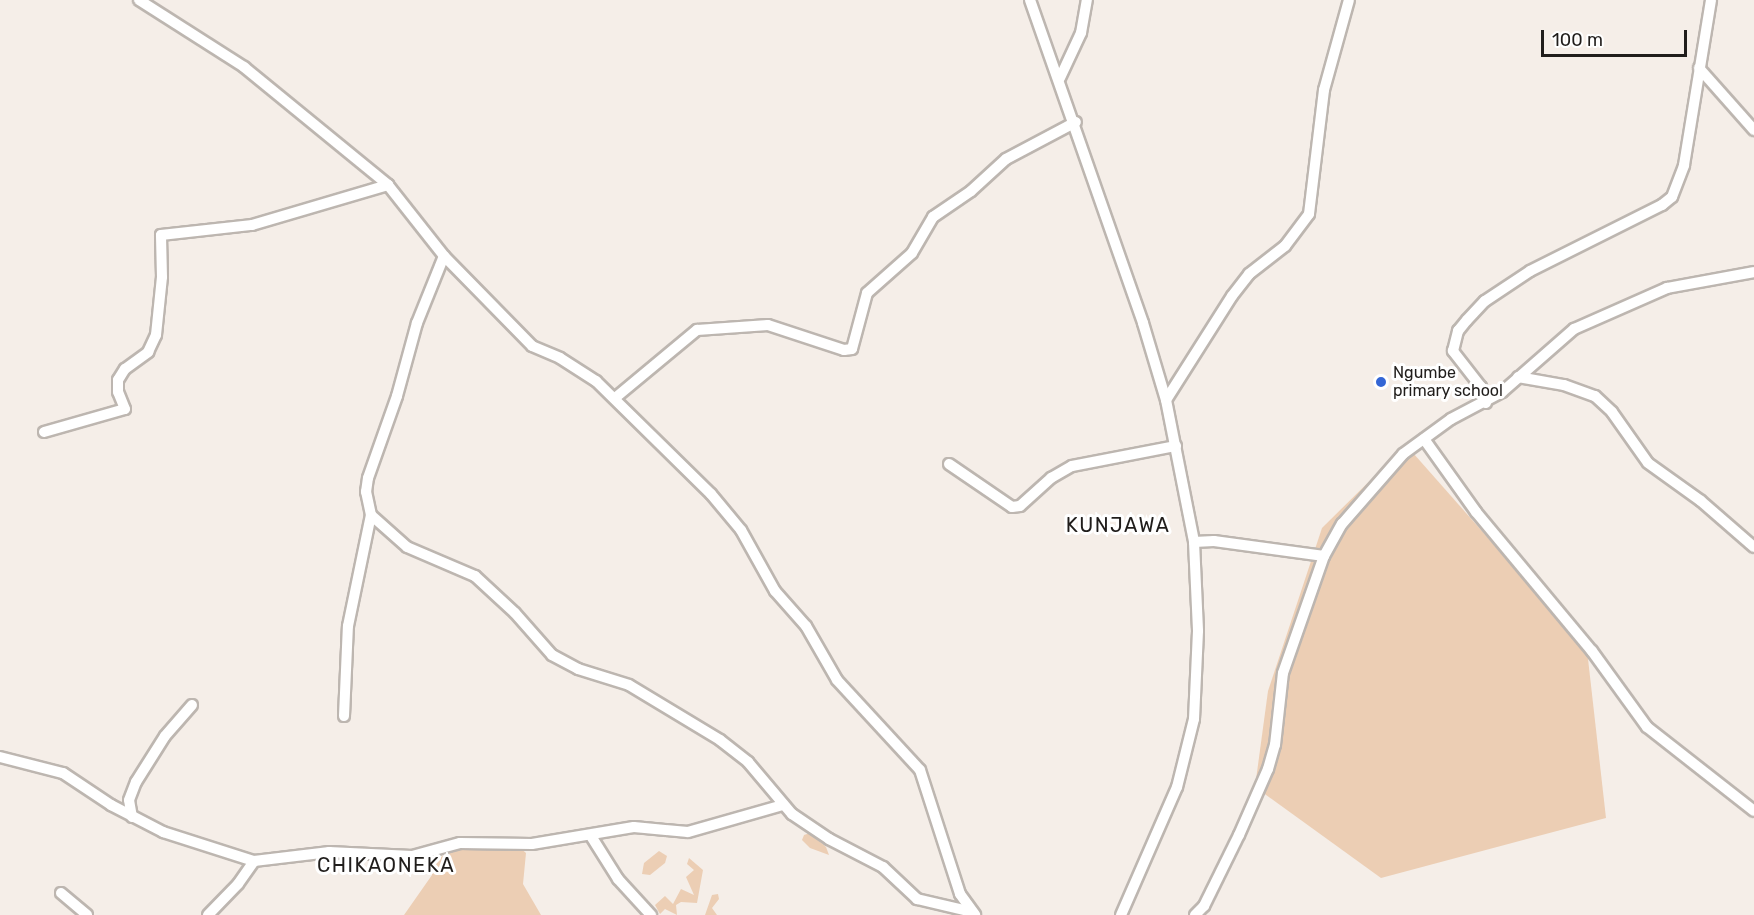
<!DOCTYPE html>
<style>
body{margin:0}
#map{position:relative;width:1754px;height:915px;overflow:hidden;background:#f5eee8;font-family:Rubik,sans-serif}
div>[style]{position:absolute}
.green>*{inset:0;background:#ecceb4}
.roads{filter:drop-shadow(2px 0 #bdb6b0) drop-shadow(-2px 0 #bdb6b0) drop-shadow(0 2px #bdb6b0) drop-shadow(0 -2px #bdb6b0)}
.minor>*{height:10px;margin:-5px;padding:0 5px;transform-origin:5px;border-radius:5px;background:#fff}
.dots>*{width:16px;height:16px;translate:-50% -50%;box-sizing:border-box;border:3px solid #fff;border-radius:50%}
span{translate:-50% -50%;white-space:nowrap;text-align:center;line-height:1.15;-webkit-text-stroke:6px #fff;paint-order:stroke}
.poi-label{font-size:16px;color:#201d1b}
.left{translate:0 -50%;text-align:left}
.quarter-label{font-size:20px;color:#201d1b;letter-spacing:1.5px}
.scale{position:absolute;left:1541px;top:30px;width:146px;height:27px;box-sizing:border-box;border:3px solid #201d1b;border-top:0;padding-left:8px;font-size:18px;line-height:21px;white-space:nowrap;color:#201d1b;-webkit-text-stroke:4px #fff;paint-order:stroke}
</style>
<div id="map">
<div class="green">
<div style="clip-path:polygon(1406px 445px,1587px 650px,1606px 818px,1381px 878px,1255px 787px,1268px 691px,1322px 528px)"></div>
<div style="clip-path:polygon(810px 833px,826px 847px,829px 855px,810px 848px,802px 840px,804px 835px)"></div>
<div style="clip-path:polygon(455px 845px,518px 846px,526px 853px,523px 884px,541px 915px,404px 915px,432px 875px,432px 865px)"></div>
<div style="clip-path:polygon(659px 851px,667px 856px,665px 863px,650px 875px,642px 874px,644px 863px)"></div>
<div style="clip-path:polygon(689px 858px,703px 870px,697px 903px,681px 902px,676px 905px,677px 915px,665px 909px,660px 914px,655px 905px,665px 896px,673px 904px,681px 889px,694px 895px,686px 877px,694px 870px,687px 864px)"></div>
<div style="clip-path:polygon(718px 894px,719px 899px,712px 908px,717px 915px,705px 915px,712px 895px)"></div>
</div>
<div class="roads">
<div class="minor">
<div style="left:139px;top:0;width:125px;rotate:32.5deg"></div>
<div style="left:244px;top:67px;width:186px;rotate:39.3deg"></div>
<div style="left:388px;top:185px;width:90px;rotate:51.7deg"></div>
<div style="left:444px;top:256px;width:126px;rotate:45.6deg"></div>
<div style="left:532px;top:346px;width:30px;rotate:23deg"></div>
<div style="left:560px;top:358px;width:43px;rotate:32.6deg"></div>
<div style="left:596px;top:381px;width:161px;rotate:44.5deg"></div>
<div style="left:711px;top:494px;width:47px;rotate:50.2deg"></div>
<div style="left:741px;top:530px;width:70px;rotate:60.9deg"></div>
<div style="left:775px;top:591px;width:47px;rotate:48.5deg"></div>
<div style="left:806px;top:626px;width:62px;rotate:60.1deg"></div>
<div style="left:837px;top:680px;width:122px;rotate:47.3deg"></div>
<div style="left:920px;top:770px;width:130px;rotate:72.1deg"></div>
<div style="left:960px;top:894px;width:26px;rotate:54deg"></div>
<div style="left:1030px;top:0;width:342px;rotate:70.7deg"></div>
<div style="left:1143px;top:323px;width:80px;rotate:73.4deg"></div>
<div style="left:1166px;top:400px;width:145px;rotate:78.8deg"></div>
<div style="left:1194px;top:542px;width:89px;rotate:87.4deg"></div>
<div style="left:1198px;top:631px;width:88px;rotate:92.6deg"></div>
<div style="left:1194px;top:719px;width:70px;rotate:104deg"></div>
<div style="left:1177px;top:787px;width:140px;rotate:113.6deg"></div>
<div style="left:1699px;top:68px;width:83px;rotate:48.4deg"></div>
<div style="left:1060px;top:78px;width:50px;rotate:-65deg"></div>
<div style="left:1081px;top:33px;width:34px;rotate:-80deg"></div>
<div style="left:1518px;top:377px;width:47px;rotate:9.9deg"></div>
<div style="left:1564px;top:385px;width:33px;rotate:20deg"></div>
<div style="left:1595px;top:396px;width:23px;rotate:43deg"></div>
<div style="left:1612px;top:412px;width:62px;rotate:54.8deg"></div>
<div style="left:1648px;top:463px;width:65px;rotate:35.6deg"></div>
<div style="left:1701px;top:501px;width:70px;rotate:41deg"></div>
<div style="left:615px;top:398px;width:107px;rotate:-39.7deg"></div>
<div style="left:697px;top:330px;width:71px;rotate:-4deg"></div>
<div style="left:768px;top:325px;width:80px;rotate:18.2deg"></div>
<div style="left:844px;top:350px;width:8px;rotate:-7deg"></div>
<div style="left:852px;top:349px;width:58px;rotate:-75deg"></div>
<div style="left:867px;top:293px;width:60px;rotate:-41.6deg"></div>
<div style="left:912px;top:253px;width:42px;rotate:-59.7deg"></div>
<div style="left:933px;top:217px;width:46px;rotate:-34.4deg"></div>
<div style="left:971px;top:191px;width:47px;rotate:-42.4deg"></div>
<div style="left:1006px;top:159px;width:79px;rotate:-27.9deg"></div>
<div style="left:1166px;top:400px;width:123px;rotate:-57.6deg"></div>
<div style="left:1232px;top:296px;width:28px;rotate:-52deg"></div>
<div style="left:1249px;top:274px;width:46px;rotate:-37.9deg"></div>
<div style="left:1285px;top:246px;width:40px;rotate:-53deg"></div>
<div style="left:1309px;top:214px;width:125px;rotate:-83.1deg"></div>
<div style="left:1324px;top:90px;width:93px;rotate:-74.5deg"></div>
<div style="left:1486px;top:403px;width:17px;rotate:-107deg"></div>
<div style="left:1481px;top:387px;width:46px;rotate:-127.9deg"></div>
<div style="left:1453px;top:351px;width:21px;rotate:-76deg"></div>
<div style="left:1458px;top:331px;width:14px;rotate:-51deg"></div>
<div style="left:1467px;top:320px;width:26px;rotate:-47deg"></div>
<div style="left:1485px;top:301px;width:54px;rotate:-33.7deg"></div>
<div style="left:1530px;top:271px;width:148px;rotate:-26.6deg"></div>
<div style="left:1662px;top:205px;width:13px;rotate:-39deg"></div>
<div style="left:1672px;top:197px;width:34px;rotate:-69deg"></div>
<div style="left:1684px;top:165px;width:167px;rotate:-80.7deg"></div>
<div style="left:44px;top:432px;width:84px;rotate:-15.9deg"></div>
<div style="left:125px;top:409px;width:18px;rotate:-112deg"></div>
<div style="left:118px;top:392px;width:12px;rotate:-90deg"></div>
<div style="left:118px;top:380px;width:13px;rotate:-58deg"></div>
<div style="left:125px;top:369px;width:29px;rotate:-36deg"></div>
<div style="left:148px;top:352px;width:19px;rotate:-65deg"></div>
<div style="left:156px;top:335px;width:58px;rotate:-84.1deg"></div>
<div style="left:162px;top:277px;width:42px;rotate:-91.4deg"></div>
<div style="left:161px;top:235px;width:92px;rotate:-6.3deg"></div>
<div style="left:252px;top:225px;width:142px;rotate:-16.4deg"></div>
<div style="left:1424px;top:439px;width:90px;rotate:54.5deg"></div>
<div style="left:1476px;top:512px;width:181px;rotate:50.2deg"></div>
<div style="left:1592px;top:651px;width:94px;rotate:54.1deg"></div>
<div style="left:1647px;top:727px;width:136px;rotate:38.1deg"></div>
<div style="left:949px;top:464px;width:76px;rotate:34.3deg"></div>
<div style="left:1012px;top:507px;width:8px;rotate:-7deg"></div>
<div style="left:1020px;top:506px;width:42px;rotate:-42.1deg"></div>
<div style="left:1051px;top:478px;width:24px;rotate:-30deg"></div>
<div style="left:1072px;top:466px;width:106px;rotate:-10.9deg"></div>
<div style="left:371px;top:515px;width:48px;rotate:41.6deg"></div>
<div style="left:407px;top:547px;width:74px;rotate:23.1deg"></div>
<div style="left:475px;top:576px;width:54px;rotate:42.8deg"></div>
<div style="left:515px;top:613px;width:56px;rotate:48.6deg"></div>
<div style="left:552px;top:655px;width:30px;rotate:28deg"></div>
<div style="left:578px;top:669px;width:53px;rotate:17.4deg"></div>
<div style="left:629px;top:685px;width:106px;rotate:31.1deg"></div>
<div style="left:720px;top:740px;width:36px;rotate:38deg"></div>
<div style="left:748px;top:762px;width:68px;rotate:49.8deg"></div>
<div style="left:792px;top:814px;width:45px;rotate:34deg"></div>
<div style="left:829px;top:839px;width:61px;rotate:27.4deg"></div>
<div style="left:883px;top:867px;width:47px;rotate:43.3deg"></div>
<div style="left:917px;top:899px;width:52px;rotate:13.2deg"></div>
<div style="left:1194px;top:542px;width:20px;rotate:-3deg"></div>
<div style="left:1214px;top:541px;width:111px;rotate:7.8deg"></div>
<div style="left:1324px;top:556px;width:37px;rotate:-61deg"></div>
<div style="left:1342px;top:524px;width:93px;rotate:-48.9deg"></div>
<div style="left:1403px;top:454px;width:59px;rotate:-36.1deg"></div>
<div style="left:1451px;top:419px;width:58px;rotate:-27.9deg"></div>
<div style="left:1502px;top:392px;width:96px;rotate:-41.2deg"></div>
<div style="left:1574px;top:329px;width:102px;rotate:-23.8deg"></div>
<div style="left:1667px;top:288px;width:88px;rotate:-10.4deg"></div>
<div style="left:344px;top:716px;width:90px;rotate:-87.5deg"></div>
<div style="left:348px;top:626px;width:113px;rotate:-78.3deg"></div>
<div style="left:371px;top:515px;width:24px;rotate:-102deg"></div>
<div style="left:366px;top:492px;width:14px;rotate:-82deg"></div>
<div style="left:368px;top:478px;width:87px;rotate:-70.5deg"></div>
<div style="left:397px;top:396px;width:76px;rotate:-74.7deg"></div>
<div style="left:417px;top:323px;width:72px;rotate:-68.1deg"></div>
<div style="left:0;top:757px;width:65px;rotate:14.3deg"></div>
<div style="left:63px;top:773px;width:58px;rotate:33.7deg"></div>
<div style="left:111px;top:805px;width:59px;rotate:27.4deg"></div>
<div style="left:163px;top:832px;width:96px;rotate:17.7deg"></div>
<div style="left:254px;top:861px;width:76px;rotate:-6.8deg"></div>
<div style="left:329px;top:852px;width:83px;rotate:2.8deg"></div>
<div style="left:412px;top:856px;width:50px;rotate:-15.2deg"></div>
<div style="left:460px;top:843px;width:72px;rotate:0.8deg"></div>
<div style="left:532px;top:844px;width:103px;rotate:-9.5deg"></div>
<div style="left:634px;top:827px;width:54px;rotate:5.3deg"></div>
<div style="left:688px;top:832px;width:99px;rotate:-15.9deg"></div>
<div style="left:132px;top:817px;width:17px;rotate:-100deg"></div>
<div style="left:129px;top:800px;width:19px;rotate:-69deg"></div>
<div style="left:136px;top:782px;width:54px;rotate:-57.8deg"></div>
<div style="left:165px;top:736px;width:41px;rotate:-48.9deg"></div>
<div style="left:591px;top:836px;width:51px;rotate:57.9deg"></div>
<div style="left:618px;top:879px;width:49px;rotate:47.5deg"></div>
<div style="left:61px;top:893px;width:34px;rotate:40deg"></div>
<div style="left:208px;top:915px;width:43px;rotate:-45.9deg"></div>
<div style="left:238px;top:884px;width:28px;rotate:-55deg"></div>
<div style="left:1195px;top:915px;width:13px;rotate:-45deg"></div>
<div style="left:1204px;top:906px;width:79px;rotate:-63.8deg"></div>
<div style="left:1239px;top:835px;width:72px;rotate:-66.3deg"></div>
<div style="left:1268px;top:769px;width:25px;rotate:-74deg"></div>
<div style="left:1275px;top:745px;width:72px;rotate:-83.7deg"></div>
<div style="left:1283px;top:673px;width:124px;rotate:-70.7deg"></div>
</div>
</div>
<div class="dots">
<div style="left:1381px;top:382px;background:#3466d5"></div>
</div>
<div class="poi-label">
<span class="left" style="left:1393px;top:382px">Ngumbe<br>primary school</span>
</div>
<div class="quarter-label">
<span style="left:1118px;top:525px">KUNJAWA</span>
<span style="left:386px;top:865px">CHIKAONEKA</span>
</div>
<div class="scale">100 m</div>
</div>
